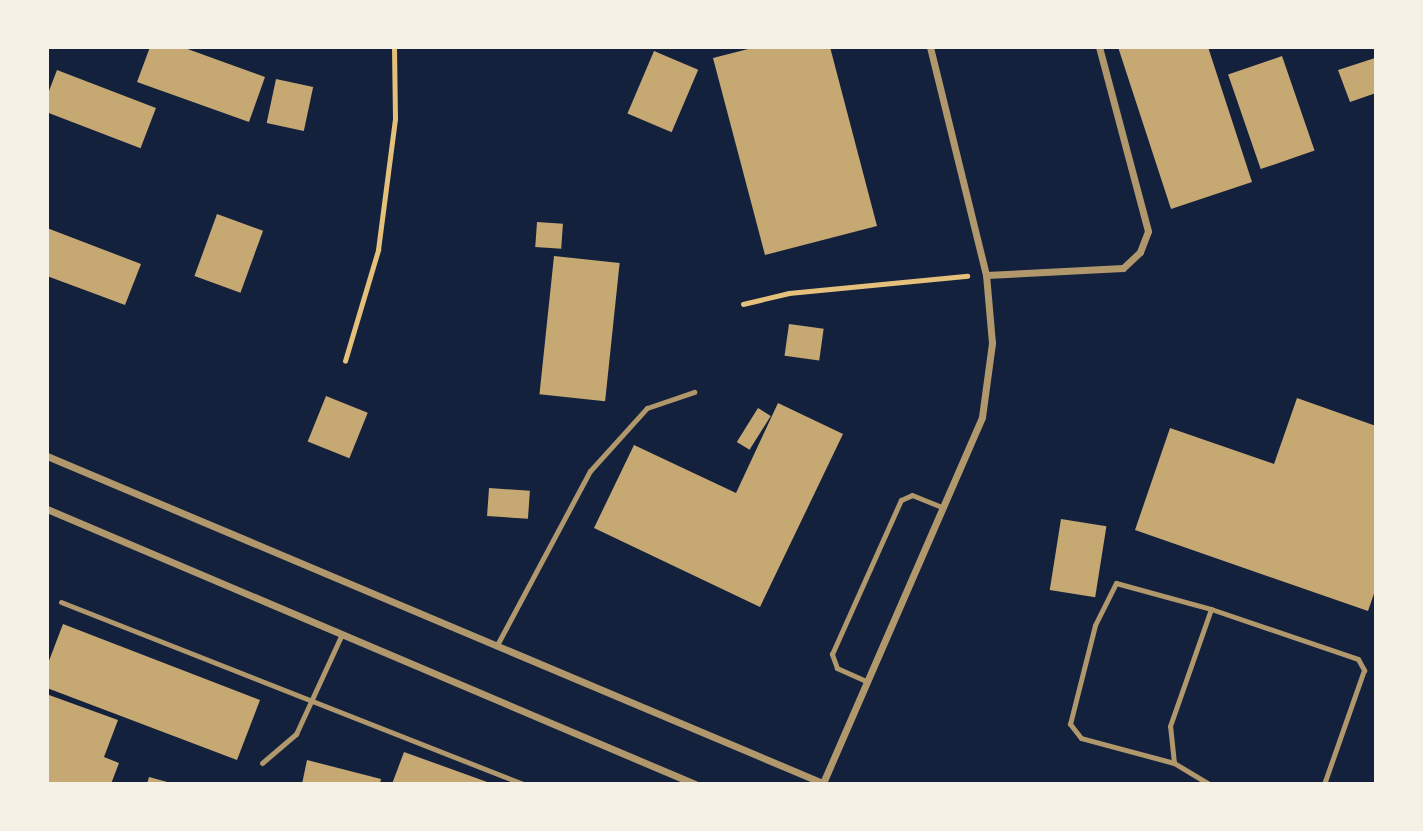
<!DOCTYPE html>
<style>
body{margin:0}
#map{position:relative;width:1423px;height:831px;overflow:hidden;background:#14213d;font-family:"PT Serif",serif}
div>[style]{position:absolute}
.building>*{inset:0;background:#c6a872;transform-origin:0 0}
.path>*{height:4.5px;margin:-2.25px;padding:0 2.25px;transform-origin:2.25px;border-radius:2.25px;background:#e5c07b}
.service>*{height:5px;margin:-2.5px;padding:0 2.5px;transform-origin:2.5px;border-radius:2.5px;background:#b1986c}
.minor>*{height:7px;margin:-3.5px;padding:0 3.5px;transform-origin:3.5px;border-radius:3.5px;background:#b1986c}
span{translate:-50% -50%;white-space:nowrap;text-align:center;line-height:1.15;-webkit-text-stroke:6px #f6f1e7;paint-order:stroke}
.frame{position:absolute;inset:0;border:49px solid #f6f1e7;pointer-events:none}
</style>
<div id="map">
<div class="building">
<div style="clip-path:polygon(150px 47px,182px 47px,265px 77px,249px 122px,137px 82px)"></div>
<div style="clip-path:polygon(756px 47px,830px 47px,877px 226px,765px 255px,713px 58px)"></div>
<div style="clip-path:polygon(1118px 47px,1208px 47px,1252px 182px,1171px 209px)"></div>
<div style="left:654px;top:51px;width:48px;height:68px;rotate:23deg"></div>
<div style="left:1282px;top:56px;width:100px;height:57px;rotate:71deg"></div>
<div style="clip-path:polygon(1375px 58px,1376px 93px,1350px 102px,1338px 70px)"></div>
<div style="left:57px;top:70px;width:106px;height:43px;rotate:21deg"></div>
<div style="left:276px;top:79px;width:38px;height:45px;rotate:12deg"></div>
<div style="left:217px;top:214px;width:49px;height:66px;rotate:20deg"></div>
<div style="left:537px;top:222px;width:26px;height:25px;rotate:4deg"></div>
<div style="clip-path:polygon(47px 228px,141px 264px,125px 305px,47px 276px)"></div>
<div style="left:554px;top:256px;width:66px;height:139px;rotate:6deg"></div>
<div style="left:789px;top:324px;width:35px;height:32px;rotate:8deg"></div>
<div style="left:326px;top:396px;width:45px;height:49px;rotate:22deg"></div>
<div style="clip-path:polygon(1297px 398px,1376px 426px,1376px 588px,1368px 611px,1135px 530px,1170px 428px,1274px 464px)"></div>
<div style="clip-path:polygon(778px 403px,843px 434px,760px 607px,594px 528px,634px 445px,736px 493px)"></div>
<div style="left:758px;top:408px;width:15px;height:40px;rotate:32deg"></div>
<div style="left:489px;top:488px;width:41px;height:28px;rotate:4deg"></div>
<div style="left:1061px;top:519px;width:46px;height:72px;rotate:9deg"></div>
<div style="clip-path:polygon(63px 624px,260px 700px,237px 760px,47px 688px,47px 666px)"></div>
<div style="clip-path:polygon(49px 695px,118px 720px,104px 757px,119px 763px,111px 784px,47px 784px)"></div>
<div style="clip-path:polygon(404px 752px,490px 783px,490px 784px,392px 784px)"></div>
<div style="clip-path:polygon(307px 760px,381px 779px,380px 784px,302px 784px)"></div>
<div style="clip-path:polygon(149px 777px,171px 783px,171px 784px,147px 784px)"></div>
</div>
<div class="path">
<div style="left:743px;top:304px;width:47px;rotate:-13.4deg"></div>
<div style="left:789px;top:293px;width:179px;rotate:-5.5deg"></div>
<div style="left:345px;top:361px;width:116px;rotate:-73.4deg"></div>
<div style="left:378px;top:250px;width:132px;rotate:-82.6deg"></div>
<div style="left:395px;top:119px;width:72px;rotate:-90.8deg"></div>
</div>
<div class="service">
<div style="left:61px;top:602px;width:497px;rotate:21.5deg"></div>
<div style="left:497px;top:645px;width:197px;rotate:-61.9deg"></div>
<div style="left:590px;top:471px;width:85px;rotate:-47.9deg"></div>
<div style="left:647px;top:408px;width:50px;rotate:-18.8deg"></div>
<div style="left:866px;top:681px;width:32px;rotate:-156deg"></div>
<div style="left:837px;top:668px;width:15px;rotate:-110deg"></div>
<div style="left:832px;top:654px;width:169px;rotate:-65.9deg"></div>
<div style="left:901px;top:500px;width:12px;rotate:-24deg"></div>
<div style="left:912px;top:495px;width:32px;rotate:22deg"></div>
<div style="left:262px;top:763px;width:45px;rotate:-40.5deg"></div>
<div style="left:296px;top:734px;width:110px;rotate:-65.3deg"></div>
<div style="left:1174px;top:763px;width:37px;rotate:-96deg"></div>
<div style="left:1170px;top:726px;width:124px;rotate:-70.7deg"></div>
<div style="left:1211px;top:609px;width:155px;rotate:18.8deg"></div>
<div style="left:1358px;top:659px;width:13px;rotate:61deg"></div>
<div style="left:1364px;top:670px;width:121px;rotate:109.3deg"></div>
<div style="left:1209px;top:784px;width:41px;rotate:-149deg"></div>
<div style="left:1174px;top:763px;width:96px;rotate:-165deg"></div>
<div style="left:1081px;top:738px;width:18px;rotate:-128deg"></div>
<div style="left:1070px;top:724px;width:102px;rotate:-75.8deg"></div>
<div style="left:1095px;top:625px;width:47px;rotate:-63.4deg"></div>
<div style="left:1116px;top:583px;width:98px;rotate:15.3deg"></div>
</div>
<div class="minor">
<div style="left:986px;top:275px;width:137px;rotate:-2.9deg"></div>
<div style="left:1123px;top:268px;width:23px;rotate:-43deg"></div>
<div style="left:1140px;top:252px;width:22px;rotate:-69deg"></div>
<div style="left:1148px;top:231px;width:190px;rotate:-104.9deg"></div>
<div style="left:47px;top:456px;width:844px;rotate:22.86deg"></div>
<div style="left:47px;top:509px;width:704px;rotate:23deg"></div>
<div style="left:823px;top:783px;width:399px;rotate:-66.5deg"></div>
<div style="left:982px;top:417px;width:75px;rotate:-82.3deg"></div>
<div style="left:992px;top:343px;width:68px;rotate:-95deg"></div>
<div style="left:986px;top:275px;width:235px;rotate:-103.8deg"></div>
</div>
<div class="frame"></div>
</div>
